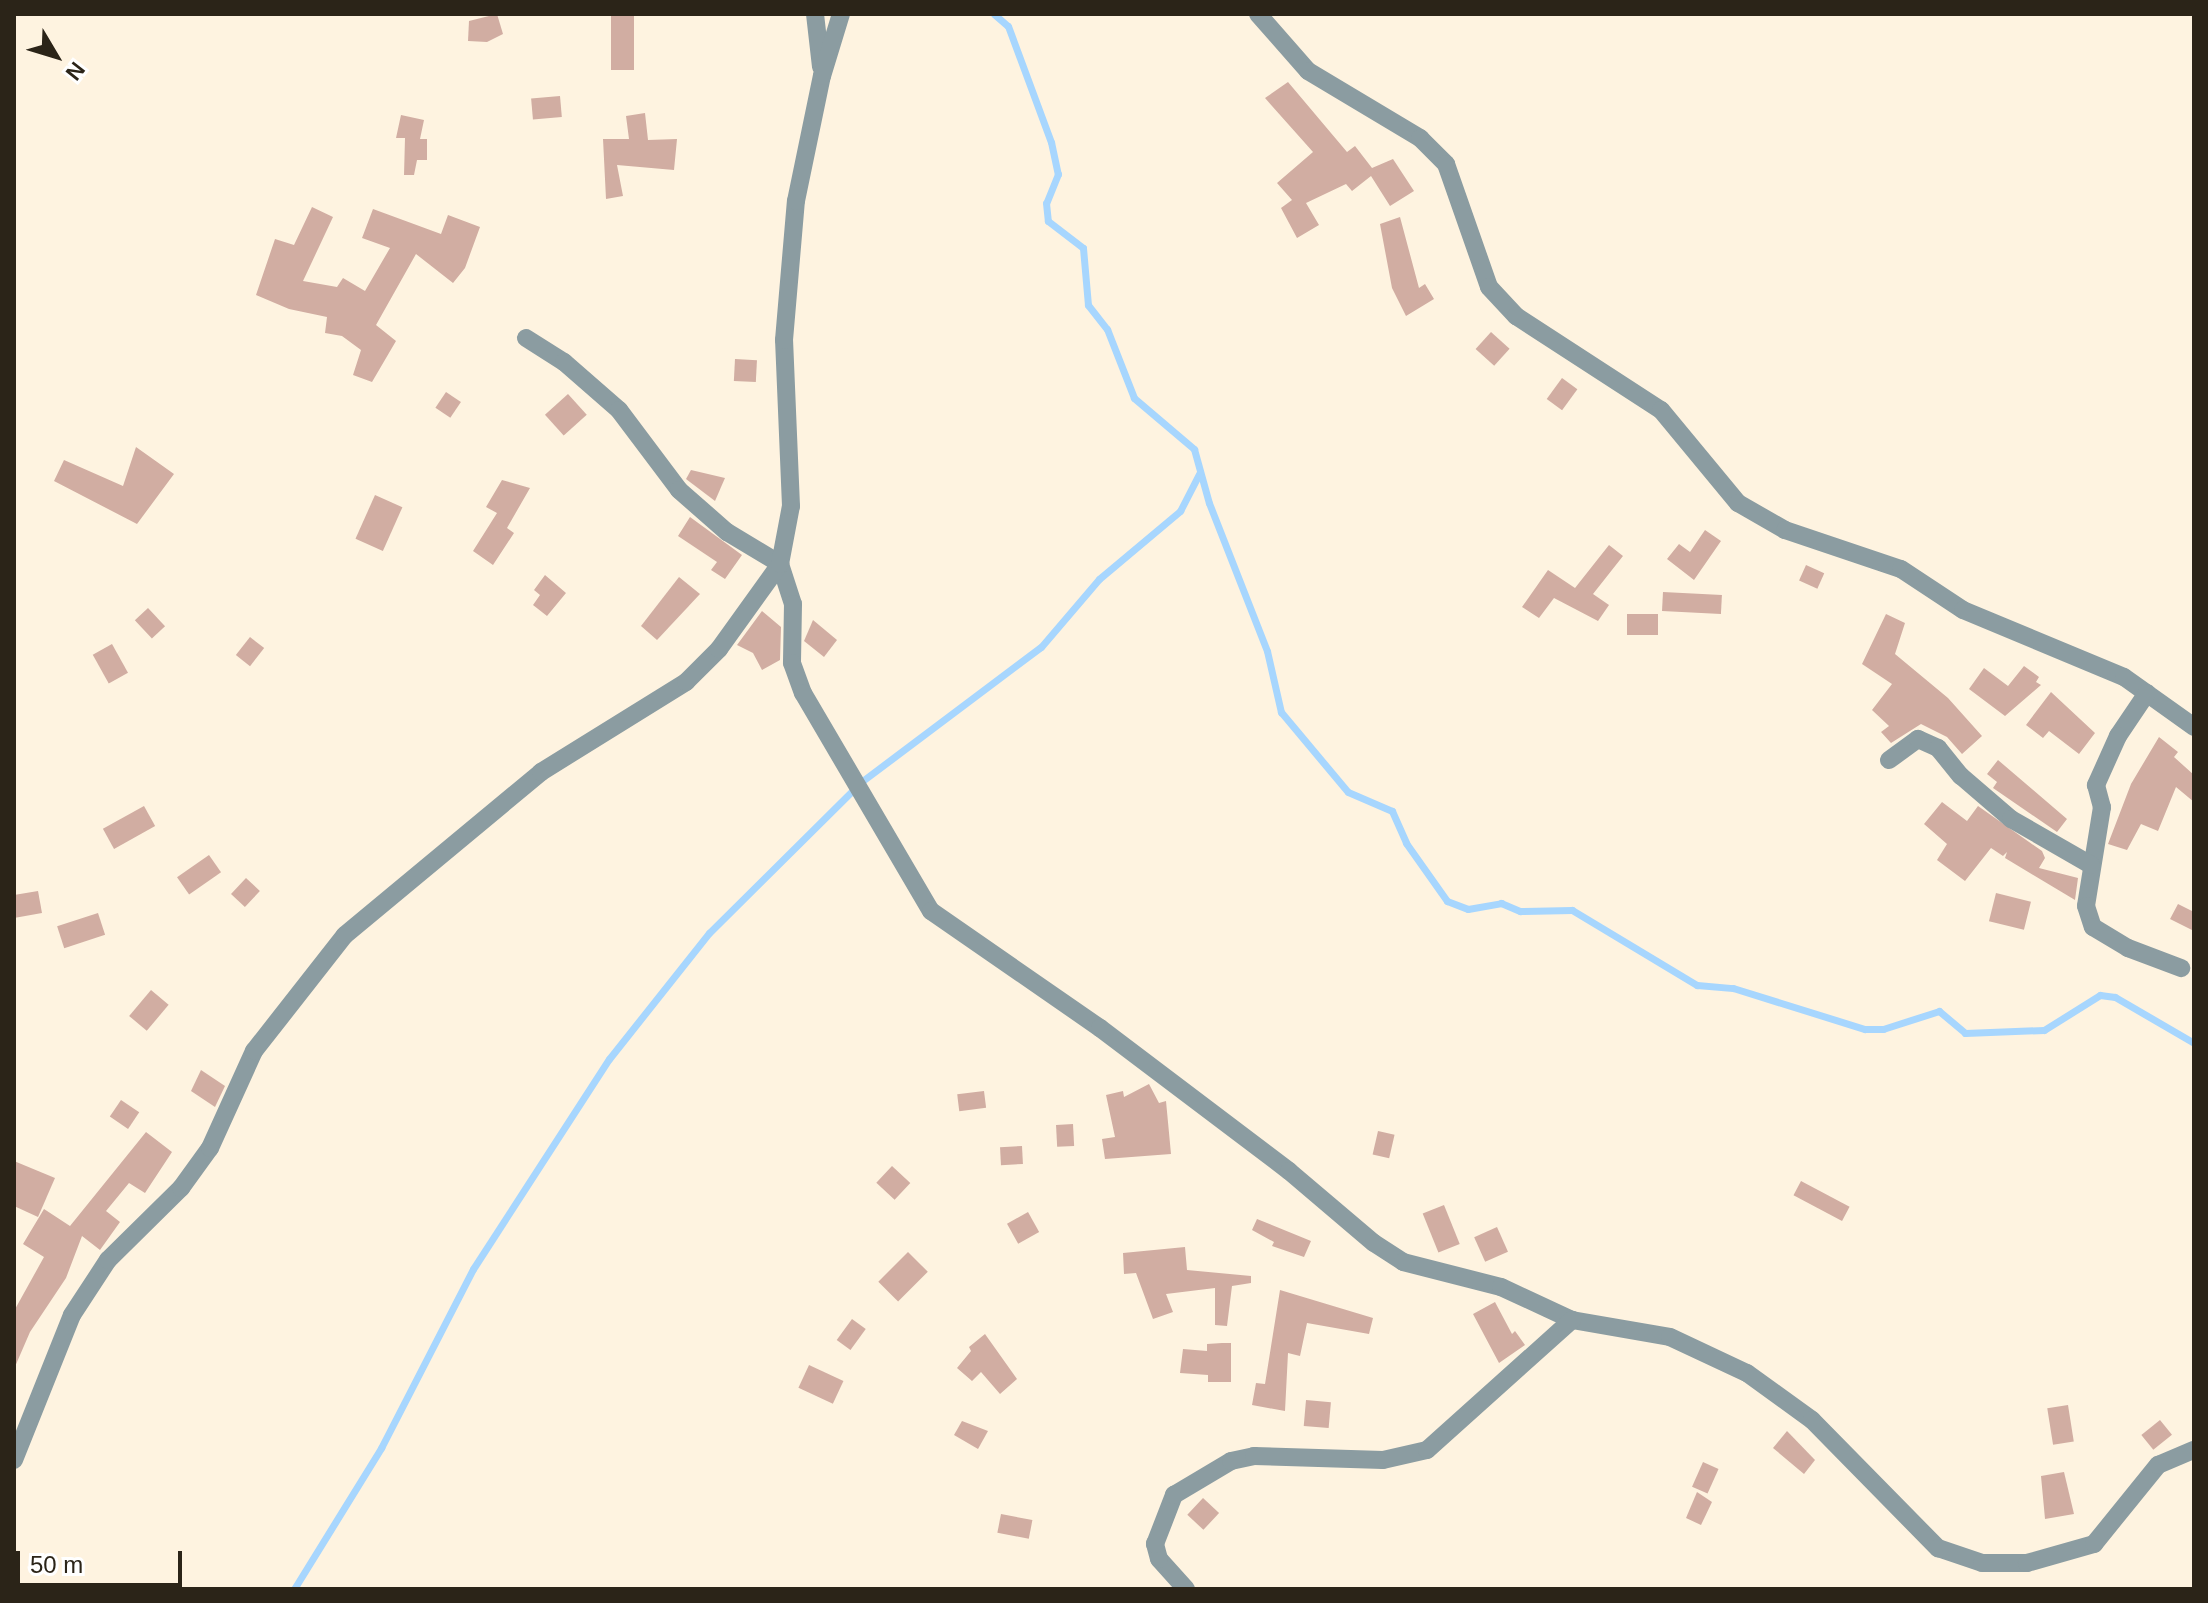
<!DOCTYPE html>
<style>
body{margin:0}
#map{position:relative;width:2208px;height:1603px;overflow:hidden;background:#fef3e0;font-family:Helvetica,sans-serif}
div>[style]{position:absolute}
.stream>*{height:7px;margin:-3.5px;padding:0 3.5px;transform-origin:3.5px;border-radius:3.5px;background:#a7d6fe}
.building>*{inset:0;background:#d1ada2;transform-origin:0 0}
.minor>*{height:18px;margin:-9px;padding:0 9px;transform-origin:9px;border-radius:9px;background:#8b9ca1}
span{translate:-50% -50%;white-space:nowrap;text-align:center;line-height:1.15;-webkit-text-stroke:7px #fff;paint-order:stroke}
.frame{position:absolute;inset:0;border:16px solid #2b2418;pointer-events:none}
.north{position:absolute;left:16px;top:16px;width:80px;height:80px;-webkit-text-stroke:6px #fff;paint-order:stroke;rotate:128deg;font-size:22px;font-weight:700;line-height:32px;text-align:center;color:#2b2418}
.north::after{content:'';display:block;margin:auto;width:28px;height:36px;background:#2b2418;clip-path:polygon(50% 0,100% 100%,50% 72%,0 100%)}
.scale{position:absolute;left:16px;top:1551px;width:166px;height:36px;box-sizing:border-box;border:4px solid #2b2418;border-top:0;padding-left:10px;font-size:24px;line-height:28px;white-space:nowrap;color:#2b2418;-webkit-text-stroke:6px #fff;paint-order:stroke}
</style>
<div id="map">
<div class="stream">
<div style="left:994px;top:14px;width:18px;rotate:41deg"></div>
<div style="left:1008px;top:26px;width:124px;rotate:69.7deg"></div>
<div style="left:1051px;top:142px;width:33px;rotate:78deg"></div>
<div style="left:1058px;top:174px;width:31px;rotate:112deg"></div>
<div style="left:1046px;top:203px;width:18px;rotate:84deg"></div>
<div style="left:1048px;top:221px;width:44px;rotate:37.6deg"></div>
<div style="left:1083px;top:248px;width:57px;rotate:85deg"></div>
<div style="left:1088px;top:305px;width:31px;rotate:52deg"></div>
<div style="left:1107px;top:329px;width:74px;rotate:68.6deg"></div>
<div style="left:1134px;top:398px;width:79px;rotate:40.4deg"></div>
<div style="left:1194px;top:449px;width:56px;rotate:74.5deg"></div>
<div style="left:1209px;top:503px;width:159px;rotate:68.6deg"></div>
<div style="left:1267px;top:651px;width:63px;rotate:77.1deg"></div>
<div style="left:1281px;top:712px;width:104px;rotate:50.1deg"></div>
<div style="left:1348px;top:792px;width:48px;rotate:23.4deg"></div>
<div style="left:1392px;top:811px;width:35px;rotate:66deg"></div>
<div style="left:1406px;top:843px;width:71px;rotate:54.7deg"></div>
<div style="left:1447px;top:901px;width:22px;rotate:21deg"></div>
<div style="left:1468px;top:909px;width:34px;rotate:-10deg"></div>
<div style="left:1501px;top:903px;width:21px;rotate:23deg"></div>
<div style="left:1520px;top:911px;width:52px;rotate:-1.1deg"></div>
<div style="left:1572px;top:910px;width:146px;rotate:31deg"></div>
<div style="left:1697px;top:985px;width:36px;rotate:5deg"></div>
<div style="left:1733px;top:988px;width:138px;rotate:17.3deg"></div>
<div style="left:1865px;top:1029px;width:18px"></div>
<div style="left:1883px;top:1029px;width:59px;rotate:-17.8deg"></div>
<div style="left:1939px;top:1011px;width:34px;rotate:40deg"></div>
<div style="left:1965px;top:1033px;width:79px;rotate:-2.2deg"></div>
<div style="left:2044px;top:1030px;width:66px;rotate:-32deg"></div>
<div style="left:2100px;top:995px;width:15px;rotate:8deg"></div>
<div style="left:2115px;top:997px;width:91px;rotate:30.2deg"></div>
<div style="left:294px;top:1589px;width:166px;rotate:-58.3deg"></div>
<div style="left:381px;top:1448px;width:201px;rotate:-62.8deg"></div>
<div style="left:473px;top:1269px;width:250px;rotate:-57.1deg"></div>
<div style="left:609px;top:1059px;width:161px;rotate:-51.6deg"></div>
<div style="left:709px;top:933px;width:214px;rotate:-44.8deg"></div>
<div style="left:861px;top:782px;width:225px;rotate:-36.9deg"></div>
<div style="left:1041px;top:647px;width:89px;rotate:-49.5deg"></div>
<div style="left:1099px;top:579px;width:106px;rotate:-40deg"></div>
<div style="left:1180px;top:511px;width:42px;rotate:-62.8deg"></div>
</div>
<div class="building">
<div style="clip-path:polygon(497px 14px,503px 34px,487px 42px,468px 41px,469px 21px)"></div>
<div style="left:611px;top:14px;width:23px;height:56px"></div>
<div style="clip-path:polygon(1288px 82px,1347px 152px,1355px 146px,1372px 168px,1393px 159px,1414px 191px,1390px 206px,1371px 176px,1352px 191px,1346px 184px,1306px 203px,1319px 225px,1297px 238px,1281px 208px,1292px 200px,1277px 183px,1313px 152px,1265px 98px)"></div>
<div style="left:560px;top:96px;width:21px;height:29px;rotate:85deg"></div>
<div style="clip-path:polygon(645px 113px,648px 140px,677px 139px,674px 170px,617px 165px,623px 196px,606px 199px,603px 139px,629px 139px,626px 116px)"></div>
<div style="clip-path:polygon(401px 115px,424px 120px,420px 139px,427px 139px,427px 160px,417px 160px,414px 175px,404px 175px,405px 138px,396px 138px)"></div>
<div style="clip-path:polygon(312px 207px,333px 217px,303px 281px,337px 287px,343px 278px,365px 291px,390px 248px,362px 238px,373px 209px,441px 234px,448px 215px,480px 227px,465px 268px,453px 283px,416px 254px,376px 325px,396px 341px,372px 382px,353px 375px,361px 350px,342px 336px,325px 333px,327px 317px,289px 309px,256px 295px,275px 239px,294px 245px)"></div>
<div style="clip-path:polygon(1400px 217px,1419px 288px,1425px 284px,1434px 299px,1406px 316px,1392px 288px,1380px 224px)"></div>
<div style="left:1491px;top:332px;width:25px;height:23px;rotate:42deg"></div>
<div style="left:735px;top:359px;width:22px;height:22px;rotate:3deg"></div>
<div style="left:1562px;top:378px;width:19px;height:26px;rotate:36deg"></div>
<div style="left:446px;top:392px;width:18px;height:19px;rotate:34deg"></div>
<div style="left:568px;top:394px;width:28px;height:31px;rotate:48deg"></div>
<div style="clip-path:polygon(136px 447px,174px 474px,137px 524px,54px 481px,64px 460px,123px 486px)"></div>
<div style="clip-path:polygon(691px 470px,725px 478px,715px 501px,686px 479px)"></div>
<div style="clip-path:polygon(502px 480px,530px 488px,507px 528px,514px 533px,493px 565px,473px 551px,497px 513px,486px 507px)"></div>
<div style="left:375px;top:495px;width:30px;height:48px;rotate:24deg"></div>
<div style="clip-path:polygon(690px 517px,742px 555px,725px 579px,711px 570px,717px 562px,678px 536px)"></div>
<div style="clip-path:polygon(1705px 530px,1721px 541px,1694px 580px,1667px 559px,1679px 544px,1690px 552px)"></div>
<div style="clip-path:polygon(1609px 545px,1623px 556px,1593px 594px,1609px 605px,1598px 621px,1554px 598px,1539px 618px,1522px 607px,1548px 570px,1575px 588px)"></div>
<div style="left:1806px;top:565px;width:20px;height:17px;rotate:24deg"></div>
<div style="clip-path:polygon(545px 575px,566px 593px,547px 616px,533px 605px,540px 595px,534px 590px)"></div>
<div style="clip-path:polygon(679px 577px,700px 594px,657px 640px,641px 626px)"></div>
<div style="left:1663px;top:592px;width:59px;height:19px;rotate:3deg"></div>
<div style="left:148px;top:608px;width:25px;height:18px;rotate:47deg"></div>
<div style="clip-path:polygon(762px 611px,781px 627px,780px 660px,762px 670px,753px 653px,737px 645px)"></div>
<div style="left:1658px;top:614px;width:21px;height:31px;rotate:90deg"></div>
<div style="clip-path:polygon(1886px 614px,1905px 623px,1895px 654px,1948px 698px,1982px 736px,1962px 754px,1947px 737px,1921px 724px,1891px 743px,1881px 732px,1889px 726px,1872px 710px,1892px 684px,1862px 664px)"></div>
<div style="clip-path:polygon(813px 620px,837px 640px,824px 657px,804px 641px)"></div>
<div style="left:250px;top:637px;width:18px;height:23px;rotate:38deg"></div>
<div style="left:112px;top:644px;width:33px;height:22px;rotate:61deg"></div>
<div style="clip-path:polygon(2024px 666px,2039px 677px,2036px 682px,2041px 685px,2005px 716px,1969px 689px,1984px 668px,2008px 686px)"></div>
<div style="clip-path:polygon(2051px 692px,2095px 733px,2079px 754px,2049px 731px,2043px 738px,2026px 725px)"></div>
<div style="clip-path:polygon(2159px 737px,2178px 752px,2174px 757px,2194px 775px,2194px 802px,2176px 787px,2158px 831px,2141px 824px,2127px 850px,2108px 844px,2131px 784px)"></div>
<div style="clip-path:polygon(1998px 760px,2067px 819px,2057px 832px,1993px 788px,1997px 782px,1987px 774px)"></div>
<div style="clip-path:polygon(1942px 802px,1967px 821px,1978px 806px,2042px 851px,2045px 858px,2039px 868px,2078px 878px,2075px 900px,2005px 858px,2007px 852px,2003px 856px,1991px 848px,1965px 881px,1937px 860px,1947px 844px,1924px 824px)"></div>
<div style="left:144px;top:806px;width:23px;height:47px;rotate:61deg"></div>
<div style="left:209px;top:855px;width:21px;height:39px;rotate:55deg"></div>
<div style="left:246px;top:878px;width:19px;height:22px;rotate:43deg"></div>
<div style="clip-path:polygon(38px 891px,42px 913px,14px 918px,14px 895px)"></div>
<div style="left:1996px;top:893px;width:36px;height:29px;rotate:14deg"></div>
<div style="clip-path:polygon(2178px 904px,2194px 912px,2194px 931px,2170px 919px)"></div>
<div style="left:98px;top:913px;width:23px;height:43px;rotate:72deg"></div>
<div style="left:151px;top:990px;width:23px;height:34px;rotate:40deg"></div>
<div style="clip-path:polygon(201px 1070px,225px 1086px,215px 1107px,191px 1091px)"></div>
<div style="clip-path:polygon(1149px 1084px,1159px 1103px,1166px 1101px,1171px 1154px,1105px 1159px,1102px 1139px,1115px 1137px,1106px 1095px,1123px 1091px,1124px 1097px)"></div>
<div style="left:984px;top:1091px;width:17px;height:27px;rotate:83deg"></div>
<div style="left:121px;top:1100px;width:22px;height:20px;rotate:34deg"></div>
<div style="left:1073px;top:1124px;width:22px;height:17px;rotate:87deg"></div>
<div style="left:1378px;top:1131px;width:17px;height:24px;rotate:13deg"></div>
<div style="clip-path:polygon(146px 1132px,172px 1152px,145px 1193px,129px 1183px,106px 1211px,120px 1222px,100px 1250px,82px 1236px,66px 1278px,30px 1332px,14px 1369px,14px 1311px,44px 1257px,23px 1244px,44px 1209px,70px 1226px)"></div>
<div style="left:1022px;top:1146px;width:18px;height:22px;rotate:87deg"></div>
<div style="clip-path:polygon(14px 1161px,55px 1178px,38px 1217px,14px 1206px)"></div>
<div style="left:892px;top:1166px;width:25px;height:23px;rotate:43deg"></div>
<div style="left:1801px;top:1181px;width:55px;height:16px;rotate:28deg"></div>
<div style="left:1444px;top:1205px;width:42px;height:23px;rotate:68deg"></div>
<div style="left:1028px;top:1212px;width:23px;height:24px;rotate:61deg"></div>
<div style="clip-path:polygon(1257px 1219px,1311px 1241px,1304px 1257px,1272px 1246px,1274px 1242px,1252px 1230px)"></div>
<div style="left:1497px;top:1227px;width:27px;height:25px;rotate:66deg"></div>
<div style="clip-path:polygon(1185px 1247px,1187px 1270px,1251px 1276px,1251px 1283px,1232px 1286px,1227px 1326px,1215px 1325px,1215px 1288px,1166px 1294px,1173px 1312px,1153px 1319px,1136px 1273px,1124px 1274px,1123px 1253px)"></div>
<div style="left:908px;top:1252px;width:28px;height:42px;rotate:45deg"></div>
<div style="clip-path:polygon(1280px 1290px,1373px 1318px,1369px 1334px,1307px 1323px,1300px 1356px,1288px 1353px,1285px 1411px,1252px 1405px,1256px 1383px,1265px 1384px)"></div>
<div style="clip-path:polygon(1495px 1302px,1512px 1334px,1515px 1331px,1525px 1345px,1499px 1363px,1473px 1314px)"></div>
<div style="left:852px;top:1319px;width:17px;height:26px;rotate:36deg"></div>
<div style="clip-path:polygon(985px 1334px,1017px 1379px,1000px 1394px,981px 1372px,972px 1381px,957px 1368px,971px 1351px,969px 1347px)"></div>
<div style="clip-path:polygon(1222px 1343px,1231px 1343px,1231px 1382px,1208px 1382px,1208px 1375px,1180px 1373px,1183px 1349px,1207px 1351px,1207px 1344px)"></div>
<div style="left:809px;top:1365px;width:38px;height:25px;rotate:25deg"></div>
<div style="left:1306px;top:1400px;width:25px;height:26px;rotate:5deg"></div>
<div style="left:2068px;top:1405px;width:37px;height:21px;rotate:81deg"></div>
<div style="left:2160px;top:1420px;width:19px;height:24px;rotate:51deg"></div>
<div style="clip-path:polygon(962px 1421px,988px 1431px,978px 1449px,954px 1435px)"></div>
<div style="clip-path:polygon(1787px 1431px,1815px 1460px,1804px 1474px,1773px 1448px)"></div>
<div style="left:1703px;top:1462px;width:17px;height:27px;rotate:24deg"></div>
<div style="clip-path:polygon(2064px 1472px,2074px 1514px,2045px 1519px,2041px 1476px)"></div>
<div style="clip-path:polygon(1697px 1492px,1712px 1502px,1701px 1525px,1686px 1518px)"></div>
<div style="left:1203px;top:1498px;width:22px;height:23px;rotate:43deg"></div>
<div style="left:1001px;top:1514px;width:32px;height:19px;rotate:11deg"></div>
</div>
<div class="minor">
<div style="left:815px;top:14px;width:53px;rotate:83.5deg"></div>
<div style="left:1258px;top:14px;width:76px;rotate:48.7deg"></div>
<div style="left:1308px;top:71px;width:131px;rotate:30.9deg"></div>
<div style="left:1420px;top:138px;width:37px;rotate:45deg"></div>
<div style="left:1446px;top:164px;width:130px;rotate:70.7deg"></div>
<div style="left:1489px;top:287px;width:40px;rotate:47deg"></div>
<div style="left:1516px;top:316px;width:173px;rotate:33deg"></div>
<div style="left:1661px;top:410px;width:121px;rotate:50.4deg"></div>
<div style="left:1738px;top:503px;width:54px;rotate:29.9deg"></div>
<div style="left:1785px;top:530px;width:122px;rotate:18.6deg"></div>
<div style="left:1901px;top:569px;width:74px;rotate:33.5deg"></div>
<div style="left:1963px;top:610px;width:174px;rotate:22.6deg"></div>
<div style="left:2124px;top:677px;width:86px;rotate:35.5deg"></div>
<div style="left:526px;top:338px;width:45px;rotate:32.3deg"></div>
<div style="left:564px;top:362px;width:73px;rotate:41.1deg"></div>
<div style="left:619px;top:410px;width:100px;rotate:53.1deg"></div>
<div style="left:679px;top:490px;width:64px;rotate:41.2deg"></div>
<div style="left:727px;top:532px;width:62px;rotate:31.1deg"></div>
<div style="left:780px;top:564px;width:42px;rotate:72deg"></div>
<div style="left:793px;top:604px;width:59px;rotate:91deg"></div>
<div style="left:792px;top:663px;width:32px;rotate:70deg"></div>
<div style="left:803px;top:693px;width:253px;rotate:59.6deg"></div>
<div style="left:931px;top:911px;width:206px;rotate:34.7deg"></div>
<div style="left:1100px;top:1028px;width:237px;rotate:37.1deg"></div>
<div style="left:1289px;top:1171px;width:111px;rotate:40.3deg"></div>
<div style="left:1374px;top:1243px;width:35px;rotate:33deg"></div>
<div style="left:1403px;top:1262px;width:101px;rotate:14.3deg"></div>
<div style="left:1501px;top:1287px;width:78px;rotate:24.9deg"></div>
<div style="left:1572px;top:1320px;width:99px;rotate:9.8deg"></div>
<div style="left:1670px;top:1337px;width:85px;rotate:25.1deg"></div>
<div style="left:1747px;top:1373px;width:80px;rotate:35.9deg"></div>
<div style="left:1812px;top:1420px;width:180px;rotate:45.5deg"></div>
<div style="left:1938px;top:1548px;width:46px;rotate:18.8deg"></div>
<div style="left:1982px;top:1563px;width:45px"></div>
<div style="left:2027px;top:1563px;width:70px;rotate:-15.8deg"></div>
<div style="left:2094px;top:1544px;width:102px;rotate:-51deg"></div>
<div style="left:2158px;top:1465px;width:39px;rotate:-23deg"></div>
<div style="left:2147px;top:693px;width:52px;rotate:124deg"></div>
<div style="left:2118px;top:736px;width:54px;rotate:114.2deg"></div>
<div style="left:2096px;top:785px;width:23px;rotate:75deg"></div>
<div style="left:2102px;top:807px;width:100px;rotate:99.2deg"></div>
<div style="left:2086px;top:906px;width:22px;rotate:72deg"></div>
<div style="left:2093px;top:927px;width:41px;rotate:31deg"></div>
<div style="left:2128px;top:948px;width:57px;rotate:20.7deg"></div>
<div style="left:1889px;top:760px;width:36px;rotate:-36deg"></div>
<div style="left:1918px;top:739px;width:22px;rotate:24deg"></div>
<div style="left:1938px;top:748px;width:36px;rotate:51deg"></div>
<div style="left:1961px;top:776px;width:66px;rotate:40.7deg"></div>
<div style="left:2011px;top:819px;width:92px;rotate:29.9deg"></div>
<div style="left:14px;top:1460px;width:156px;rotate:-68.2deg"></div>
<div style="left:72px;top:1315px;width:66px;rotate:-56.8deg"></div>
<div style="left:108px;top:1260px;width:103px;rotate:-44.6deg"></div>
<div style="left:181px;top:1188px;width:49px;rotate:-54.1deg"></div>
<div style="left:210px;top:1148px;width:107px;rotate:-65.6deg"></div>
<div style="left:254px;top:1051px;width:147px;rotate:-51.9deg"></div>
<div style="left:345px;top:935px;width:255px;rotate:-39.7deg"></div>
<div style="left:541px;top:772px;width:171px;rotate:-31.8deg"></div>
<div style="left:686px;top:682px;width:47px;rotate:-45deg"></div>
<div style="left:719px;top:649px;width:105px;rotate:-54.3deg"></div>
<div style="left:780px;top:564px;width:59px;rotate:-79.3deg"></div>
<div style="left:791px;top:506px;width:166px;rotate:-92.4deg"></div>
<div style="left:784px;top:340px;width:140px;rotate:-85.1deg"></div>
<div style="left:796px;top:201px;width:128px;rotate:-78.3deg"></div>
<div style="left:822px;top:76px;width:65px;rotate:-73deg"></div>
<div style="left:1186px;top:1589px;width:40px;rotate:-132deg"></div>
<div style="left:1159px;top:1559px;width:16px;rotate:-105deg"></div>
<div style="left:1155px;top:1544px;width:53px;rotate:-68.8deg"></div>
<div style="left:1174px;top:1495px;width:66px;rotate:-30.8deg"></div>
<div style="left:1231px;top:1461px;width:24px;rotate:-12deg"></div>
<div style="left:1254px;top:1456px;width:129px;rotate:1.8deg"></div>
<div style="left:1383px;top:1460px;width:45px;rotate:-12.8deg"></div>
<div style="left:1427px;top:1450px;width:195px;rotate:-41.9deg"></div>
</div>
<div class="frame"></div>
<div class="north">N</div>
<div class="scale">50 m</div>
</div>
